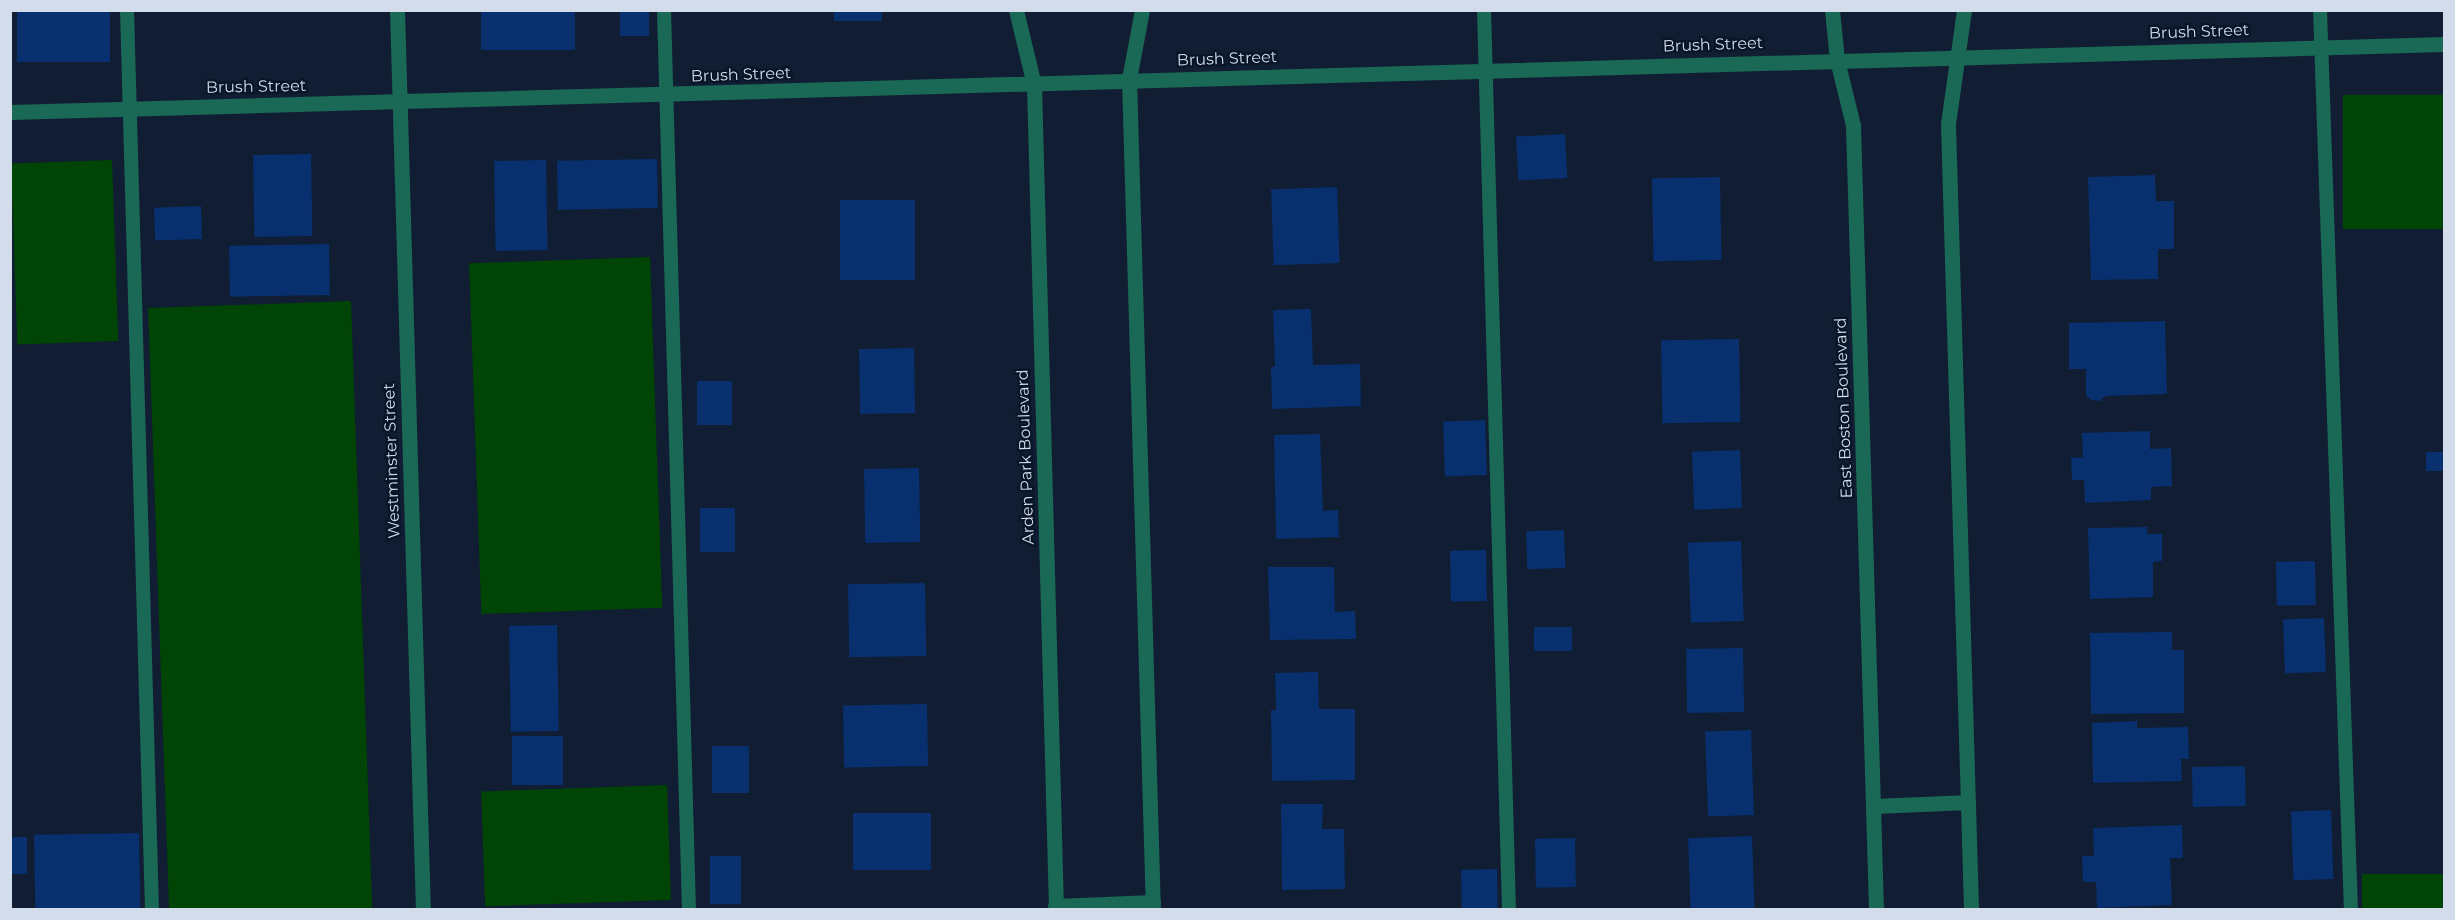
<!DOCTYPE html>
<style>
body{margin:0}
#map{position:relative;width:2455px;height:920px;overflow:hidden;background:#111d32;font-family:Montserrat,sans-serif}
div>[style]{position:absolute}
.green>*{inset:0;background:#004505;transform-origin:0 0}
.building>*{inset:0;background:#08306e;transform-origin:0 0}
.service>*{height:14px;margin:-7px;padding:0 7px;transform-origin:7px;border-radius:7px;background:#1a6856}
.minor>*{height:15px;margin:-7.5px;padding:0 7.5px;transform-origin:7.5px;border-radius:7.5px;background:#1a6856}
span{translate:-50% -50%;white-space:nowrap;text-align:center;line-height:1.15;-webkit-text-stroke:4.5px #081428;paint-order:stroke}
.street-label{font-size:16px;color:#d3dcea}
.frame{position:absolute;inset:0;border:12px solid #d3dcea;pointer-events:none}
</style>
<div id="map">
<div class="green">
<div style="left:2444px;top:95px;width:134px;height:101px;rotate:90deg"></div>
<div style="left:112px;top:160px;width:181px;height:101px;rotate:88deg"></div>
<div style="left:650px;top:257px;width:351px;height:181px;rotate:88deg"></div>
<div style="left:351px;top:301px;width:608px;height:203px;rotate:88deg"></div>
<div style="left:667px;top:785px;width:115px;height:186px;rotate:88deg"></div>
<div style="left:2444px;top:874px;width:35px;height:82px;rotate:90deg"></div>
</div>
<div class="building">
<div style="left:17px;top:10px;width:93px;height:52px"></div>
<div style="left:481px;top:10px;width:94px;height:40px"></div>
<div style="left:620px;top:10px;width:29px;height:26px"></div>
<div style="left:834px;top:10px;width:48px;height:11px"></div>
<div style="left:1565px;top:134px;width:44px;height:49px;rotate:87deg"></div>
<div style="left:311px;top:154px;width:82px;height:58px;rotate:89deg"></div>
<div style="left:657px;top:159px;width:49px;height:100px;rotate:89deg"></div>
<div style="left:546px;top:160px;width:90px;height:52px;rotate:89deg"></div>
<div style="clip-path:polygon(2155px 175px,2156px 201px,2174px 201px,2174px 249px,2158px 249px,2158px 279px,2091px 280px,2088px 177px)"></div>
<div style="left:1720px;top:177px;width:83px;height:68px;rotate:89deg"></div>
<div style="left:1337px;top:187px;width:76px;height:66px;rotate:88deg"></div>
<div style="left:915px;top:200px;width:80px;height:75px;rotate:90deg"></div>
<div style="left:201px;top:206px;width:33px;height:47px;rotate:88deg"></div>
<div style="left:329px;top:244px;width:51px;height:100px;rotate:89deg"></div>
<div style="clip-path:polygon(1311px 309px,1313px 365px,1360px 364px,1361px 406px,1272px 409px,1271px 367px,1275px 367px,1273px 310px)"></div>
<div style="clip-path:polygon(2165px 321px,2167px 394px,2106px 396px,2100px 401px,2091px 400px,2086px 396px,2086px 369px,2069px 369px,2069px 323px)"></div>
<div style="left:1739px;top:339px;width:83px;height:78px;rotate:89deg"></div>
<div style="left:914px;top:348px;width:65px;height:55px;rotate:89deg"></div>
<div style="left:697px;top:381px;width:35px;height:44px"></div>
<div style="left:1485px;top:420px;width:55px;height:42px;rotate:88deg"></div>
<div style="clip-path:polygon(2150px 431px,2150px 449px,2171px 448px,2172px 486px,2151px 487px,2151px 500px,2085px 503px,2084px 480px,2072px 480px,2071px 458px,2083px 457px,2082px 433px)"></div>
<div style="clip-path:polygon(1320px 434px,1323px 511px,1338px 510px,1339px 537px,1276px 539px,1274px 435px)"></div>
<div style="left:1740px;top:450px;width:58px;height:48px;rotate:88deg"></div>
<div style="left:2426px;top:452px;width:18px;height:19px"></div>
<div style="left:919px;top:468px;width:74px;height:55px;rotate:89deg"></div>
<div style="left:700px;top:508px;width:35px;height:44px"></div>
<div style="clip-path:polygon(2147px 527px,2147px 534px,2162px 534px,2162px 561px,2153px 562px,2153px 597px,2090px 599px,2088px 528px)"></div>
<div style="left:1564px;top:530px;width:38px;height:38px;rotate:88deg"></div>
<div style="left:1741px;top:541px;width:80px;height:53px;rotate:88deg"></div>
<div style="left:1486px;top:550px;width:51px;height:36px;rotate:89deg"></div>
<div style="left:2315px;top:561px;width:44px;height:39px;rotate:89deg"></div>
<div style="clip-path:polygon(1268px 567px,1334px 567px,1335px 612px,1355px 611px,1356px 639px,1270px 640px)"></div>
<div style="left:925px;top:583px;width:73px;height:77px;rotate:89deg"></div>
<div style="left:2324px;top:618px;width:54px;height:41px;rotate:88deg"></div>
<div style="left:557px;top:625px;width:106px;height:48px;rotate:89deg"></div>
<div style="left:1534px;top:627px;width:38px;height:24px"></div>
<div style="clip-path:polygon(2172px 632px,2172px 650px,2184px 650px,2184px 713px,2091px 714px,2090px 633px)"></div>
<div style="left:1743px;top:648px;width:64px;height:57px;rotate:89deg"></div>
<div style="clip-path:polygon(1318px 672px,1319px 709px,1355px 709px,1355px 780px,1272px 781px,1271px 710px,1276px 710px,1275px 673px)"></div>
<div style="left:927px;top:704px;width:62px;height:84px;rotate:89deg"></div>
<div style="clip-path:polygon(2137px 721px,2137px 728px,2188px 727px,2189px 759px,2181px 759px,2182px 781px,2093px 783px,2092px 723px)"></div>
<div style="left:1751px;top:730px;width:85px;height:46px;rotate:88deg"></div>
<div style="left:512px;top:736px;width:51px;height:49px"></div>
<div style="left:749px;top:746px;width:47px;height:37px;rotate:90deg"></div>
<div style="left:2245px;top:766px;width:40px;height:53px;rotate:89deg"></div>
<div style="clip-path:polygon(1281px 804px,1323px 804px,1322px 829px,1344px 829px,1345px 889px,1282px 890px)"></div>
<div style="left:2331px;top:810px;width:69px;height:40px;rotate:88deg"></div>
<div style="left:931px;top:813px;width:57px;height:78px;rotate:90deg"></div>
<div style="clip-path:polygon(2182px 825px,2183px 858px,2170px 858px,2172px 905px,2097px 908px,2096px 882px,2083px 882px,2082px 856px,2094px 856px,2093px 828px)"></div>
<div style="left:139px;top:833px;width:77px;height:105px;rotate:89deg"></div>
<div style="left:1752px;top:836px;width:74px;height:64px;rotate:88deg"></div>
<div style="left:10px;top:837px;width:17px;height:37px"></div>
<div style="left:1575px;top:838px;width:49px;height:40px;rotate:89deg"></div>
<div style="left:710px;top:856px;width:31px;height:48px"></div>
<div style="left:1497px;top:869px;width:41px;height:36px;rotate:89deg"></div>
</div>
<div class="service">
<div style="left:127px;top:10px;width:900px;rotate:88.41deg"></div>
<div style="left:664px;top:10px;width:900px;rotate:88.41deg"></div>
<div style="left:1484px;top:10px;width:900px;rotate:88.41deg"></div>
<div style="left:2320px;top:10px;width:901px;rotate:88.03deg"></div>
</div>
<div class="minor">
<div style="left:397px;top:10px;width:900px;rotate:88.35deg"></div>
<div style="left:1016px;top:10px;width:77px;rotate:76.5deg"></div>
<div style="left:1034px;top:85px;width:825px;rotate:88.47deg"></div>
<div style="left:1142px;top:10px;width:70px;rotate:100.7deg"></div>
<div style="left:1129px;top:79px;width:831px;rotate:88.35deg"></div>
<div style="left:1832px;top:10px;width:50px;rotate:84.3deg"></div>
<div style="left:1837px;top:60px;width:67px;rotate:76.2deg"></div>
<div style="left:1853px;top:125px;width:785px;rotate:88.32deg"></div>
<div style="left:1964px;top:10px;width:115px;rotate:98deg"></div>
<div style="left:1948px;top:124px;width:786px;rotate:88.32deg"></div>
<div style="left:10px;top:112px;width:2435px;rotate:-1.6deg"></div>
<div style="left:1874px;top:806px;width:94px;rotate:-2.4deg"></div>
<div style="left:1055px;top:906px;width:98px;rotate:-2.3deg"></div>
</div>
<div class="street-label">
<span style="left:2199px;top:32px;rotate:-2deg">Brush Street</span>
<span style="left:1713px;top:45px;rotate:-2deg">Brush Street</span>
<span style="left:1227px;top:59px;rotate:-2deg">Brush Street</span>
<span style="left:741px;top:75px;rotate:-2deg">Brush Street</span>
<span style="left:256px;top:87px;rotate:-1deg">Brush Street</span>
<span style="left:1844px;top:408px;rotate:-92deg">East Boston Boulevard</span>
<span style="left:1026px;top:457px;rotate:-92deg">Arden Park Boulevard</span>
<span style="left:392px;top:461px;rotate:-92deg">Westminster Street</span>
</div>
<div class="frame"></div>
</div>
